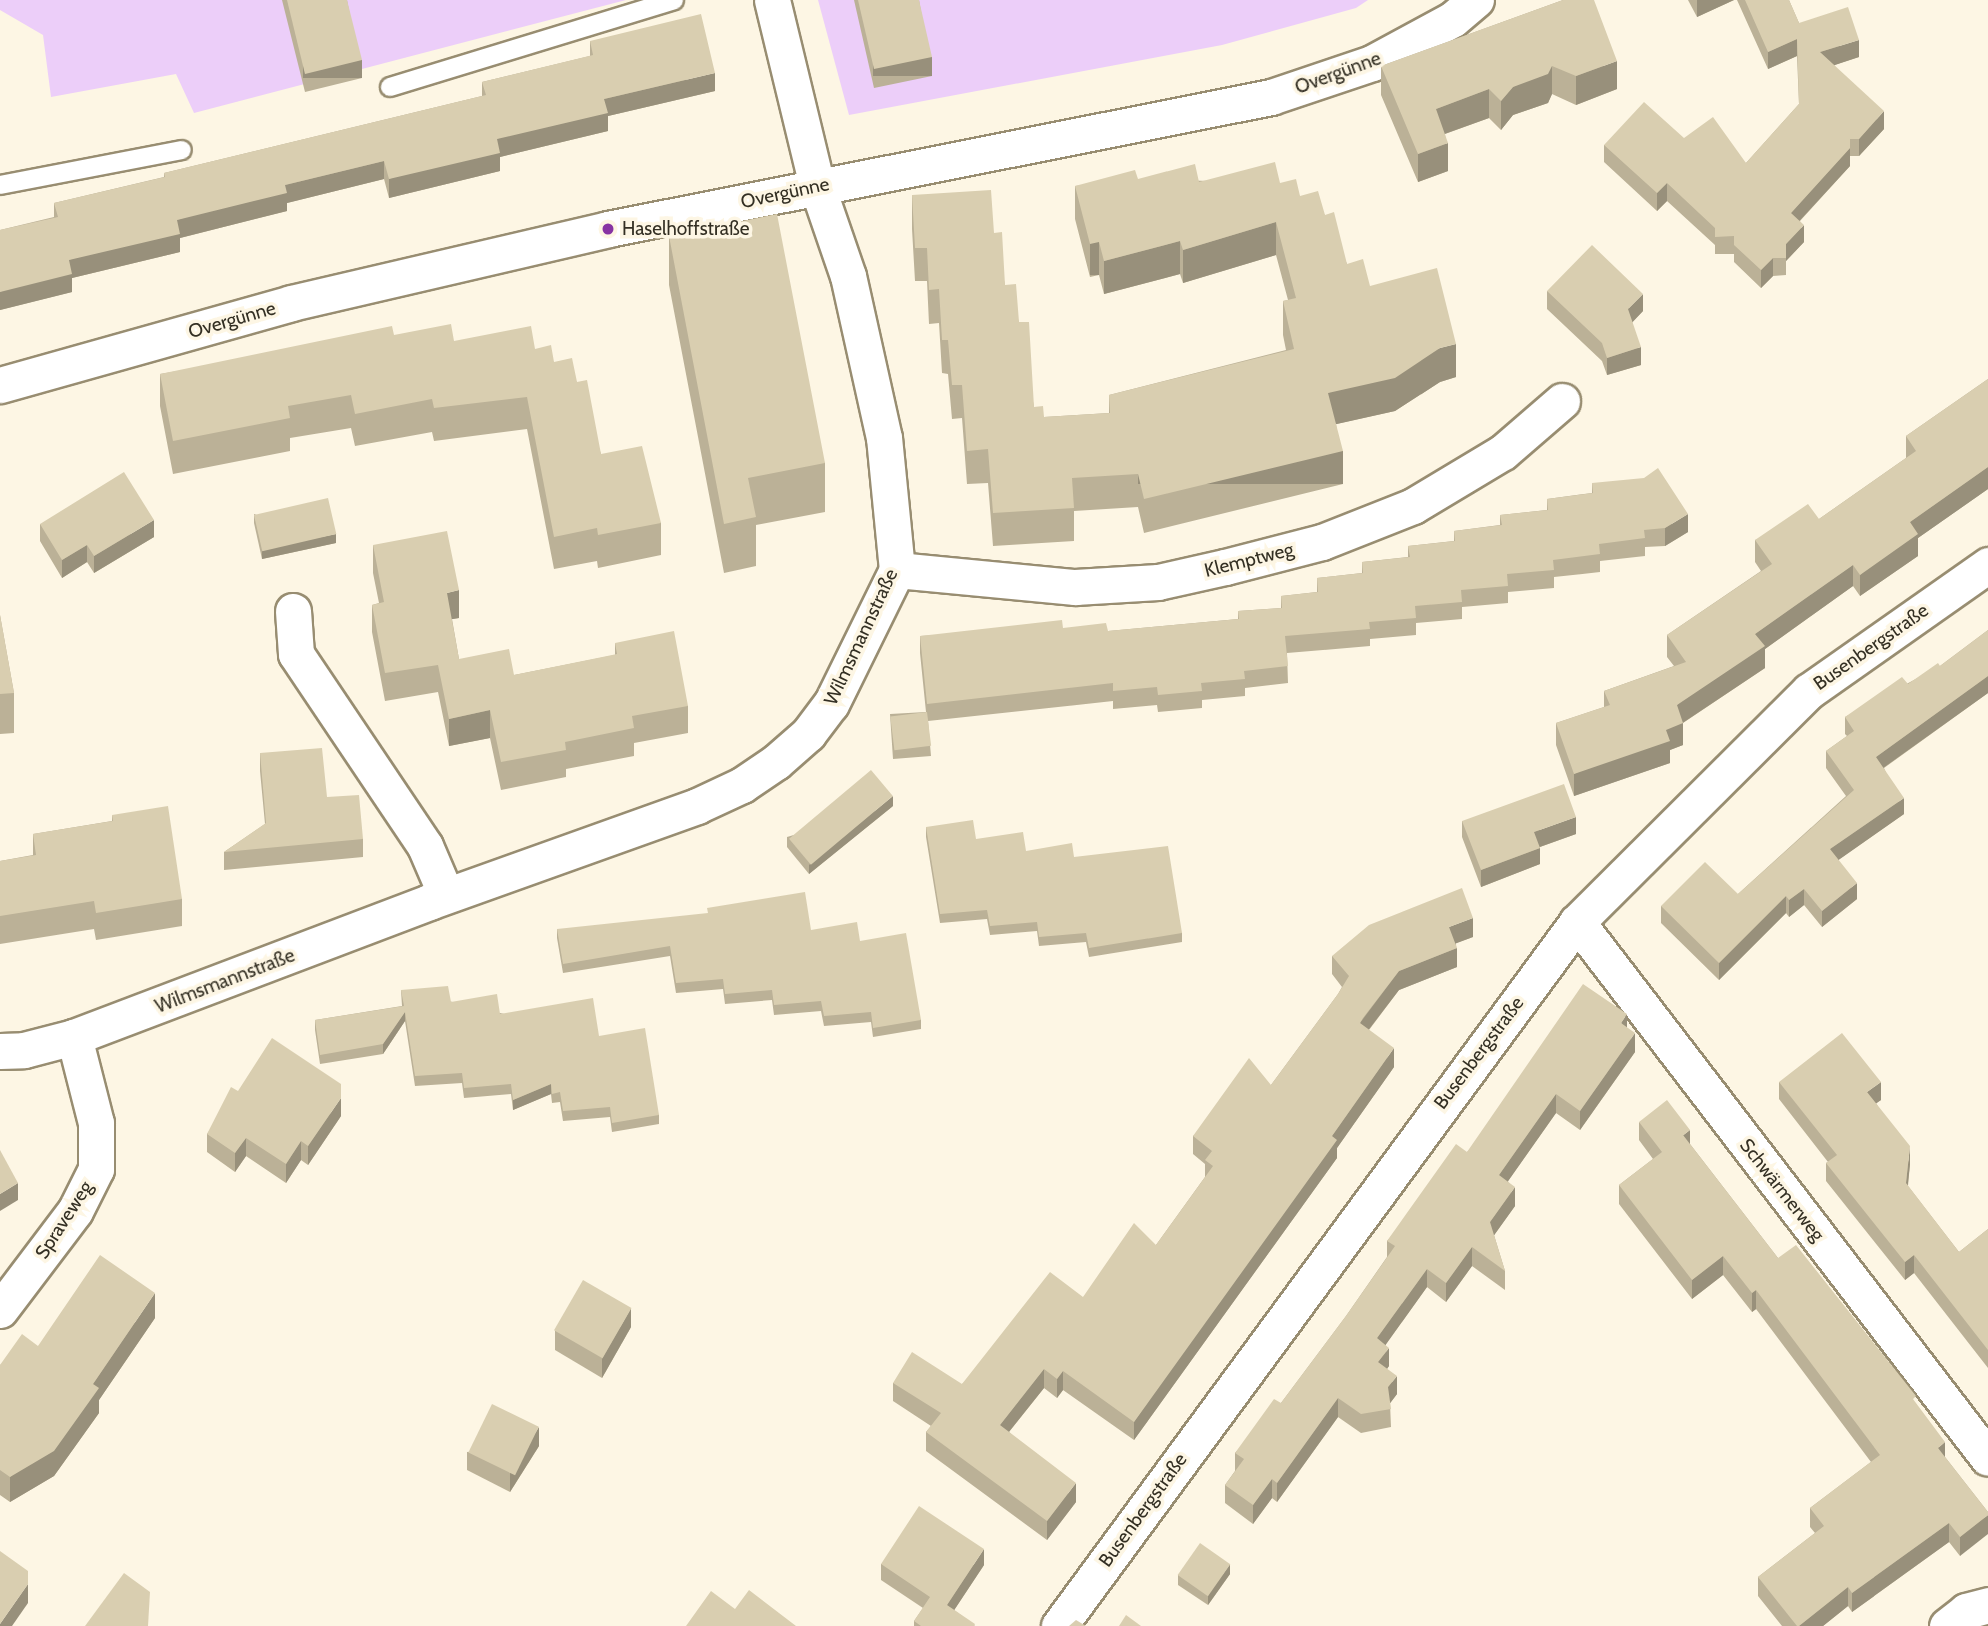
<!DOCTYPE html>
<meta charset="utf-8">
<style>
body{margin:0}
#map{position:relative;width:1988px;height:1626px;overflow:hidden;background:#fdf6e4;font-family:Cabin,sans-serif}
div>[style]{position:absolute}
.green>*{inset:0;background:#eccef9}
.roads{filter:drop-shadow(2px 0 #988d71) drop-shadow(-2px 0 #988d71) drop-shadow(0 2px #988d71) drop-shadow(0 -2px #988d71)}
.service>*{height:18px;margin:-9px;padding:0 9px;transform-origin:9px;border-radius:9px;background:#fff}
.minor>*{height:35px;margin:-17.5px;padding:0 17.5px;transform-origin:17.5px;border-radius:17.5px;background:#fff}
.wall>*{inset:0;background:#bbb197}
.shaded-wall>*{inset:0;background:#98907b;transform-origin:0 0}
.building>*{inset:0;background:#d9ceb0;transform-origin:0 0}
.dots>*{width:19px;height:19px;translate:-50% -50%;box-sizing:border-box;border:4px solid #fdf6e4;border-radius:50%}
span{translate:-50% -50%;white-space:nowrap;text-align:center;line-height:1.15;-webkit-text-stroke:7px #fdf6e4;paint-order:stroke}
.street-label{font-size:19px;color:#332f23}
.poi-label{font-size:19px;color:#332f23}
.left{translate:0 -50%;text-align:left}
</style>
<div id="map">
<div class="green">
<div style="clip-path:polygon(0 0,626px 0,194px 113px,176px 74px,51px 97px,43px 35px,0 10px)"></div>
<div style="clip-path:polygon(818px 0,1368px 0,1356px 8px,1222px 45px,849px 115px)"></div>
</div>
<div class="roads">
<div class="service">
<div style="left:390px;top:87px;width:297px;rotate:-17deg"></div>
<div style="left:0;top:185px;width:185px;rotate:-10.9deg"></div>
</div>
<div class="minor">
<div style="left:0;top:385px;width:302px;rotate:-15.7deg"></div>
<div style="left:291px;top:303px;width:326px;rotate:-13.1deg"></div>
<div style="left:608px;top:229px;width:676px;rotate:-11.26deg"></div>
<div style="left:1271px;top:97px;width:107px;rotate:-18.6deg"></div>
<div style="left:1372px;top:63px;width:92px;rotate:-28.5deg"></div>
<div style="left:1453px;top:19px;width:30px;rotate:-40deg"></div>
<div style="left:897px;top:570px;width:179px;rotate:5.5deg"></div>
<div style="left:1075px;top:587px;width:83px;rotate:-3.4deg"></div>
<div style="left:1158px;top:582px;width:69px;rotate:-12.6deg"></div>
<div style="left:1225px;top:567px;width:100px;rotate:-14.5deg"></div>
<div style="left:1322px;top:542px;width:98px;rotate:-21.6deg"></div>
<div style="left:1413px;top:506px;width:105px;rotate:-31deg"></div>
<div style="left:1503px;top:452px;width:78px;rotate:-40.8deg"></div>
<div style="left:293px;top:611px;width:43px;rotate:86deg"></div>
<div style="left:296px;top:654px;width:231px;rotate:56.1deg"></div>
<div style="left:425px;top:846px;width:53px;rotate:66.8deg"></div>
<div style="left:1577px;top:922px;width:675px;rotate:52.52deg"></div>
<div style="left:0;top:1051px;width:24px;rotate:-2deg"></div>
<div style="left:24px;top:1050px;width:52px;rotate:-14.6deg"></div>
<div style="left:74px;top:1037px;width:380px;rotate:-20.8deg"></div>
<div style="left:429px;top:902px;width:285px;rotate:-19.7deg"></div>
<div style="left:697px;top:806px;width:50px;rotate:-25deg"></div>
<div style="left:742px;top:785px;width:41px;rotate:-34.1deg"></div>
<div style="left:776px;top:762px;width:43px;rotate:-41.2deg"></div>
<div style="left:808px;top:734px;width:38px;rotate:-53deg"></div>
<div style="left:831px;top:704px;width:149px;rotate:-63.8deg"></div>
<div style="left:897px;top:570px;width:133px;rotate:-95.6deg"></div>
<div style="left:884px;top:438px;width:166px;rotate:-102.5deg"></div>
<div style="left:848px;top:276px;width:95px;rotate:-109deg"></div>
<div style="left:817px;top:186px;width:191px;rotate:-103.6deg"></div>
<div style="left:0;top:1310px;width:124px;rotate:-52.9deg"></div>
<div style="left:75px;top:1211px;width:47px;rotate:-63.4deg"></div>
<div style="left:96px;top:1169px;width:46px;rotate:-90deg"></div>
<div style="left:96px;top:1123px;width:89px;rotate:-104.3deg"></div>
<div style="left:1059px;top:1626px;width:874px;rotate:-53.65deg"></div>
<div style="left:1577px;top:922px;width:327px;rotate:-44.9deg"></div>
<div style="left:1809px;top:691px;width:219px;rotate:-35.1deg"></div>
<div style="left:1947px;top:1626px;width:24px;rotate:-38deg"></div>
<div style="left:1966px;top:1611px;width:23px;rotate:-15deg"></div>
</div>
</div>
<div class="wall">
<div style="clip-path:polygon(282px 0,347px 0,362px 78px,305px 92px)"></div>
<div style="clip-path:polygon(854px 0,919px 0,932px 76px,874px 88px)"></div>
<div style="clip-path:polygon(1563px 0,1617px 89px,1576px 105px,1552px 94px,1548px 103px,1513px 115px,1501px 130px,1489px 118px,1445px 134px,1448px 171px,1418px 182px,1381px 95px,1381px 66px)"></div>
<div style="clip-path:polygon(1688px 0,1734px 0,1697px 17px)"></div>
<div style="clip-path:polygon(1737px 0,1789px 0,1799px 23px,1859px 57px,1834px 65px,1884px 129px,1859px 156px,1850px 156px,1850px 166px,1800px 221px,1804px 242px,1786px 261px,1786px 275px,1773px 276px,1761px 288px,1734px 262px,1734px 254px,1715px 254px,1715px 245px,1667px 201px,1657px 211px,1604px 162px,1604px 145px,1684px 138px,1746px 163px,1799px 104px,1797px 56px,1768px 69px)"></div>
<div style="clip-path:polygon(590px 41px,715px 91px,608px 116px,608px 131px,500px 157px,500px 171px,389px 198px,384px 179px,287px 203px,287px 211px,180px 238px,180px 252px,72px 278px,72px 292px,0 310px,0 230px,54px 217px,54px 203px,164px 177px,164px 173px,482px 96px,482px 82px,590px 56px)"></div>
<div style="clip-path:polygon(1138px 179px,1280px 183px,1300px 196px,1325px 215px,1347px 264px,1456px 377px,1440px 382px,1395px 411px,1336px 424px,1343px 484px,1144px 533px,1138px 507px,1074px 511px,1074px 541px,993px 546px,988px 483px,967px 484px,962px 418px,952px 419px,948px 374px,942px 373px,939px 323px,929px 324px,927px 281px,915px 281px,912px 229px,912px 195px,994px 233px,1005px 285px,1019px 322px,1034px 407px,1044px 417px,1109px 413px,1109px 395px,1286px 350px,1283px 335px,1283px 301px,1288px 300px,1276px 255px,1183px 283px,1180px 274px,1104px 294px,1099px 275px,1090px 277px,1075px 219px,1075px 186px)"></div>
<div style="clip-path:polygon(669px 236px,825px 463px,825px 512px,756px 525px,756px 566px,724px 573px,669px 285px)"></div>
<div style="clip-path:polygon(1547px 291px,1643px 311px,1632px 322px,1641px 365px,1607px 375px,1602px 361px,1547px 309px)"></div>
<div style="clip-path:polygon(394px 335px,535px 349px,554px 362px,577px 382px,601px 454px,661px 523px,661px 555px,598px 568px,597px 561px,554px 569px,527px 429px,434px 441px,432px 432px,355px 446px,351px 428px,290px 438px,290px 451px,173px 474px,160px 406px,160px 374px)"></div>
<div style="clip-path:polygon(1988px 379px,1988px 489px,1918px 538px,1918px 556px,1860px 596px,1853px 586px,1765px 649px,1765px 668px,1683px 723px,1683px 745px,1670px 750px,1670px 763px,1574px 796px,1556px 745px,1556px 723px,1604px 707px,1604px 691px,1674px 666px,1667px 657px,1667px 635px,1761px 571px,1755px 562px,1755px 540px,1819px 519px,1906px 458px,1906px 436px)"></div>
<div style="clip-path:polygon(1592px 483px,1688px 532px,1665px 546px,1645px 547px,1645px 556px,1600px 561px,1600px 572px,1554px 577px,1554px 588px,1508px 592px,1508px 603px,1462px 607px,1462px 619px,1416px 623px,1416px 635px,1370px 639px,1370px 646px,1287px 653px,1288px 683px,1245px 688px,1245px 696px,1202px 700px,1202px 708px,1158px 712px,1157px 705px,1113px 709px,1113px 701px,928px 721px,931px 756px,893px 759px,890px 714px,926px 712px,920px 653px,920px 636px,1063px 628px,1108px 631px,1238px 619px,1238px 611px,1281px 608px,1281px 596px,1317px 592px,1317px 578px,1362px 573px,1362px 562px,1408px 557px,1408px 546px,1454px 541px,1454px 531px,1500px 525px,1500px 515px,1547px 510px,1547px 499px,1592px 493px)"></div>
<div style="clip-path:polygon(254px 514px,336px 543px,262px 559px,254px 523px)"></div>
<div style="clip-path:polygon(40px 524px,154px 537px,94px 573px,87px 562px,62px 578px,40px 541px)"></div>
<div style="clip-path:polygon(373px 545px,459px 618px,452px 619px,459px 659px,514px 675px,615px 655px,615px 643px,688px 706px,688px 733px,634px 743px,634px 756px,566px 769px,566px 777px,501px 790px,490px 738px,449px 746px,438px 692px,385px 701px,372px 632px,372px 605px,379px 603px,373px 573px)"></div>
<div style="clip-path:polygon(0 615px,14px 693px,14px 733px,0 734px)"></div>
<div style="clip-path:polygon(1988px 630px,1988px 693px,1884px 768px,1904px 814px,1838px 860px,1857px 899px,1822px 927px,1804px 905px,1789px 917px,1786px 913px,1719px 980px,1661px 923px,1661px 906px,1738px 894px,1846px 796px,1826px 768px,1826px 751px,1847px 736px,1845px 734px,1845px 717px,1940px 666px)"></div>
<div style="clip-path:polygon(260px 753px,327px 797px,363px 839px,363px 857px,224px 870px,224px 852px,265px 824px,260px 771px)"></div>
<div style="clip-path:polygon(893px 806px,809px 874px,787px 847px,787px 837px)"></div>
<div style="clip-path:polygon(112px 815px,182px 899px,182px 926px,96px 940px,94px 929px,0 944px,0 861px,33px 855px,33px 834px,112px 821px)"></div>
<div style="clip-path:polygon(1462px 821px,1576px 834px,1540px 847px,1540px 864px,1481px 887px,1462px 837px)"></div>
<div style="clip-path:polygon(926px 827px,1026px 851px,1074px 857px,1182px 933px,1182px 942px,1089px 957px,1086px 942px,1039px 946px,1037px 931px,990px 935px,987px 919px,940px 923px,926px 837px)"></div>
<div style="clip-path:polygon(557px 929px,811px 930px,860px 941px,921px 1020px,921px 1029px,873px 1037px,871px 1022px,824px 1026px,821px 1011px,774px 1015px,772px 1000px,725px 1004px,723px 989px,676px 993px,670px 956px,563px 973px,557px 938px)"></div>
<div style="clip-path:polygon(1473px 937px,1456px 943px,1457px 967px,1399px 990px,1369px 1030px,1394px 1067px,1337px 1148px,1337px 1158px,1134px 1440px,1063px 1390px,1057px 1398px,1044px 1388px,1009px 1432px,1076px 1502px,1047px 1540px,926px 1451px,926px 1432px,931px 1426px,893px 1401px,893px 1383px,962px 1384px,1156px 1245px,1205px 1177px,1205px 1164px,1193px 1154px,1193px 1136px,1271px 1085px,1338px 994px,1342px 987px,1332px 974px,1332px 956px)"></div>
<div style="clip-path:polygon(401px 990px,599px 1036px,659px 1115px,659px 1124px,612px 1132px,610px 1117px,563px 1121px,560px 1102px,552px 1103px,551px 1094px,513px 1110px,511px 1094px,464px 1098px,462px 1083px,415px 1086px,405px 1021px,383px 1054px,320px 1064px,315px 1030px,315px 1020px,402px 1006px)"></div>
<div style="clip-path:polygon(1627px 1028px,1635px 1052px,1580px 1130px,1556px 1113px,1508px 1181px,1515px 1206px,1494px 1235px,1505px 1271px,1505px 1290px,1472px 1266px,1446px 1302px,1427px 1287px,1385px 1345px,1389px 1366px,1387px 1369px,1397px 1394px,1390px 1403px,1391px 1427px,1361px 1433px,1338px 1417px,1277px 1502px,1272px 1498px,1253px 1524px,1225px 1503px,1225px 1485px,1235px 1471px,1235px 1453px,1281px 1403px,1346px 1316px,1387px 1257px,1387px 1241px,1467px 1152px)"></div>
<div style="clip-path:polygon(1779px 1082px,1881px 1100px,1876px 1103px,1910px 1164px,1908px 1186px,1959px 1252px,1988px 1229px,1988px 1368px,1914px 1273px,1905px 1280px,1826px 1181px,1826px 1163px,1828px 1162px,1779px 1099px)"></div>
<div style="clip-path:polygon(238px 1091px,341px 1116px,308px 1165px,301px 1160px,286px 1183px,246px 1156px,235px 1172px,207px 1152px,207px 1134px)"></div>
<div style="clip-path:polygon(1639px 1122px,1690px 1144px,1778px 1258px,1916px 1404px,1945px 1457px,1988px 1512px,1960px 1556px,1949px 1542px,1852px 1612px,1848px 1606px,1823px 1626px,1782px 1626px,1758px 1596px,1758px 1577px,1815px 1533px,1810px 1527px,1810px 1508px,1871px 1462px,1756px 1309px,1752px 1312px,1723px 1275px,1692px 1299px,1619px 1204px,1619px 1185px,1653px 1159px,1639px 1140px)"></div>
<div style="clip-path:polygon(155px 1318px,99px 1400px,99px 1413px,54px 1476px,10px 1502px,0 1495px,0 1365px,38px 1346px)"></div>
<div style="clip-path:polygon(631px 1327px,602px 1378px,555px 1350px,555px 1331px)"></div>
<div style="clip-path:polygon(539px 1446px,510px 1492px,467px 1470px,467px 1452px)"></div>
<div style="clip-path:polygon(881px 1564px,984px 1565px,954px 1610px,975px 1626px,914px 1626px,914px 1621px,923px 1608px,881px 1580px)"></div>
<div style="clip-path:polygon(1230px 1574px,1208px 1605px,1178px 1585px,1178px 1575px)"></div>
</div>
<div class="shaded-wall">
<div style="clip-path:polygon(1697px 0,1734px 0,1697px 17px)"></div>
<div style="clip-path:polygon(1797px 39px,1797px 56px,1768px 69px,1768px 52px)"></div>
<div style="clip-path:polygon(1859px 40px,1859px 57px,1820px 70px,1820px 52px)"></div>
<div style="left:932px;top:57px;width:19px;height:59px;rotate:90deg"></div>
<div style="left:362px;top:60px;width:18px;height:59px;rotate:90deg"></div>
<div style="clip-path:polygon(1617px 61px,1617px 89px,1576px 105px,1576px 76px)"></div>
<div style="clip-path:polygon(1552px 66px,1552px 94px,1548px 103px,1513px 115px,1501px 130px,1501px 101px,1513px 87px)"></div>
<div style="clip-path:polygon(715px 73px,715px 91px,608px 116px,608px 131px,500px 157px,500px 171px,389px 198px,389px 179px,604px 99px)"></div>
<div style="clip-path:polygon(1489px 89px,1489px 118px,1436px 137px,1436px 109px)"></div>
<div style="clip-path:polygon(1884px 111px,1884px 129px,1859px 156px,1859px 139px)"></div>
<div style="clip-path:polygon(1448px 143px,1448px 171px,1418px 182px,1418px 154px)"></div>
<div style="clip-path:polygon(1850px 148px,1850px 166px,1791px 230px,1791px 213px)"></div>
<div style="clip-path:polygon(384px 161px,384px 179px,287px 203px,287px 211px,180px 238px,180px 252px,72px 278px,72px 292px,0 310px,0 292px,69px 260px,177px 220px,285px 185px)"></div>
<div style="clip-path:polygon(1667px 183px,1667px 201px,1657px 211px,1657px 193px)"></div>
<div style="clip-path:polygon(1276px 222px,1276px 255px,1183px 283px,1183px 250px)"></div>
<div style="clip-path:polygon(1804px 225px,1804px 242px,1786px 261px,1786px 244px)"></div>
<div style="clip-path:polygon(1180px 241px,1180px 274px,1104px 294px,1104px 261px)"></div>
<div style="left:1099px;top:242px;width:33px;height:9px;rotate:90deg"></div>
<div style="clip-path:polygon(1773px 258px,1773px 276px,1761px 288px,1761px 270px)"></div>
<div style="clip-path:polygon(1643px 294px,1643px 311px,1628px 327px,1628px 309px)"></div>
<div style="clip-path:polygon(1456px 344px,1456px 377px,1440px 382px,1395px 411px,1328px 426px,1328px 393px,1440px 348px)"></div>
<div style="clip-path:polygon(1641px 347px,1641px 365px,1607px 375px,1607px 358px)"></div>
<div style="left:1343px;top:451px;width:33px;height:205px;rotate:90deg"></div>
<div style="clip-path:polygon(1988px 467px,1988px 489px,1918px 538px,1918px 556px,1860px 596px,1860px 575px,1910px 522px)"></div>
<div style="clip-path:polygon(1688px 514px,1688px 532px,1665px 546px,1665px 528px)"></div>
<div style="clip-path:polygon(154px 520px,154px 537px,94px 573px,94px 556px)"></div>
<div style="clip-path:polygon(336px 534px,336px 543px,262px 559px,262px 549px)"></div>
<div style="clip-path:polygon(87px 545px,87px 562px,62px 578px,62px 560px)"></div>
<div style="clip-path:polygon(1853px 565px,1853px 586px,1765px 649px,1765px 668px,1681px 724px,1683px 723px,1683px 745px,1670px 750px,1670px 763px,1574px 796px,1574px 774px,1666px 730px,1677px 705px,1755px 634px)"></div>
<div style="clip-path:polygon(459px 590px,459px 618px,447px 620px,447px 593px)"></div>
<div style="clip-path:polygon(1988px 676px,1988px 693px,1876px 773px,1876px 757px)"></div>
<div style="clip-path:polygon(490px 710px,490px 738px,449px 746px,449px 719px)"></div>
<div style="clip-path:polygon(893px 796px,893px 806px,809px 874px,809px 865px)"></div>
<div style="clip-path:polygon(1904px 798px,1904px 814px,1830px 866px,1830px 849px)"></div>
<div style="clip-path:polygon(1576px 817px,1576px 834px,1534px 849px,1534px 832px)"></div>
<div style="clip-path:polygon(1540px 848px,1540px 864px,1481px 887px,1481px 870px)"></div>
<div style="clip-path:polygon(1857px 883px,1857px 899px,1822px 927px,1822px 911px)"></div>
<div style="clip-path:polygon(1804px 889px,1804px 905px,1789px 917px,1789px 900px)"></div>
<div style="clip-path:polygon(1786px 896px,1786px 913px,1719px 980px,1719px 963px)"></div>
<div style="clip-path:polygon(1473px 918px,1473px 937px,1449px 946px,1449px 927px)"></div>
<div style="clip-path:polygon(1457px 948px,1457px 967px,1399px 990px,1363px 1037px,1360px 1023px,1399px 971px)"></div>
<div style="clip-path:polygon(405px 1012px,405px 1021px,383px 1054px,383px 1044px)"></div>
<div style="clip-path:polygon(1627px 1014px,1627px 1033px,1621px 1023px)"></div>
<div style="clip-path:polygon(1635px 1033px,1635px 1052px,1580px 1130px,1580px 1111px)"></div>
<div style="clip-path:polygon(1394px 1048px,1394px 1067px,1337px 1148px,1337px 1158px,1134px 1440px,1134px 1422px,1332px 1136px)"></div>
<div style="clip-path:polygon(1881px 1082px,1881px 1100px,1867px 1110px,1867px 1092px)"></div>
<div style="clip-path:polygon(551px 1084px,551px 1094px,513px 1110px,513px 1100px)"></div>
<div style="clip-path:polygon(1556px 1094px,1556px 1113px,1499px 1194px,1499px 1175px)"></div>
<div style="clip-path:polygon(341px 1098px,341px 1116px,308px 1165px,308px 1146px)"></div>
<div style="clip-path:polygon(1690px 1130px,1690px 1149px,1677px 1140px)"></div>
<div style="clip-path:polygon(246px 1138px,246px 1156px,235px 1172px,235px 1153px)"></div>
<div style="clip-path:polygon(301px 1141px,301px 1160px,286px 1183px,286px 1164px)"></div>
<div style="clip-path:polygon(1910px 1146px,1910px 1164px,1906px 1201px,1906px 1183px)"></div>
<div style="clip-path:polygon(18px 1183px,18px 1200px,0 1211px,0 1194px)"></div>
<div style="clip-path:polygon(1515px 1187px,1515px 1206px,1490px 1241px,1490px 1222px)"></div>
<div style="clip-path:polygon(1472px 1247px,1472px 1266px,1446px 1302px,1446px 1283px)"></div>
<div style="clip-path:polygon(1914px 1255px,1914px 1273px,1905px 1280px,1905px 1262px)"></div>
<div style="clip-path:polygon(1723px 1256px,1723px 1275px,1692px 1299px,1692px 1280px)"></div>
<div style="clip-path:polygon(1427px 1269px,1427px 1287px,1377px 1357px,1377px 1338px)"></div>
<div style="clip-path:polygon(1756px 1290px,1756px 1309px,1752px 1312px,1752px 1293px)"></div>
<div style="clip-path:polygon(155px 1293px,155px 1318px,99px 1400px,99px 1413px,54px 1476px,10px 1502px,10px 1477px,93px 1384px)"></div>
<div style="clip-path:polygon(631px 1308px,631px 1327px,602px 1378px,602px 1359px)"></div>
<div style="clip-path:polygon(1389px 1348px,1389px 1366px,1378px 1381px,1378px 1362px)"></div>
<div style="clip-path:polygon(1044px 1369px,1044px 1388px,1000px 1443px,1000px 1425px)"></div>
<div style="clip-path:polygon(1063px 1371px,1063px 1390px,1057px 1398px,1057px 1379px)"></div>
<div style="clip-path:polygon(1397px 1376px,1397px 1394px,1388px 1406px,1388px 1387px)"></div>
<div style="clip-path:polygon(1338px 1398px,1338px 1417px,1277px 1502px,1277px 1483px)"></div>
<div style="clip-path:polygon(539px 1427px,539px 1446px,510px 1492px,510px 1473px)"></div>
<div style="clip-path:polygon(1945px 1442px,1945px 1461px,1938px 1448px)"></div>
<div style="clip-path:polygon(1272px 1479px,1272px 1498px,1253px 1524px,1253px 1505px)"></div>
<div style="clip-path:polygon(1076px 1483px,1076px 1502px,1047px 1540px,1047px 1521px)"></div>
<div style="clip-path:polygon(1988px 1515px,1988px 1534px,1960px 1556px,1960px 1537px)"></div>
<div style="clip-path:polygon(1949px 1523px,1949px 1542px,1852px 1612px,1852px 1593px)"></div>
<div style="clip-path:polygon(984px 1549px,984px 1565px,947px 1621px,947px 1605px)"></div>
<div style="clip-path:polygon(1230px 1564px,1230px 1574px,1208px 1605px,1208px 1595px)"></div>
<div style="clip-path:polygon(28px 1584px,28px 1603px,12px 1626px,0 1626px,0 1624px)"></div>
<div style="clip-path:polygon(1848px 1587px,1848px 1606px,1823px 1626px,1799px 1626px)"></div>
</div>
<div class="building">
<div style="clip-path:polygon(287px 0,347px 0,362px 60px,305px 74px)"></div>
<div style="clip-path:polygon(858px 0,919px 0,932px 57px,874px 69px)"></div>
<div style="clip-path:polygon(1563px 0,1594px 0,1617px 61px,1576px 76px,1552px 66px,1548px 74px,1513px 87px,1501px 101px,1489px 89px,1436px 109px,1448px 143px,1418px 154px,1381px 66px)"></div>
<div style="clip-path:polygon(1745px 0,1789px 0,1799px 23px,1848px 7px,1859px 40px,1820px 52px,1884px 111px,1859px 139px,1850px 139px,1850px 148px,1791px 213px,1804px 225px,1786px 244px,1786px 258px,1773px 258px,1761px 270px,1734px 245px,1734px 236px,1715px 237px,1715px 228px,1667px 183px,1657px 193px,1604px 145px,1644px 102px,1684px 138px,1713px 117px,1746px 163px,1799px 104px,1797px 39px,1768px 52px)"></div>
<div style="clip-path:polygon(701px 14px,715px 73px,604px 99px,608px 113px,497px 139px,500px 153px,389px 179px,384px 161px,285px 185px,287px 193px,177px 220px,180px 234px,69px 260px,72px 274px,0 292px,0 230px,58px 217px,54px 203px,165px 177px,164px 173px,486px 95px,482px 82px,593px 55px,590px 41px)"></div>
<div style="clip-path:polygon(1275px 162px,1280px 183px,1296px 179px,1300px 196px,1318px 191px,1325px 215px,1334px 212px,1347px 264px,1363px 259px,1370px 286px,1437px 268px,1456px 344px,1440px 348px,1395px 378px,1328px 393px,1343px 451px,1144px 499px,1138px 474px,1072px 478px,1074px 508px,993px 513px,988px 449px,967px 451px,962px 385px,952px 385px,948px 340px,942px 340px,939px 289px,929px 290px,927px 248px,915px 248px,912px 195px,991px 190px,994px 233px,1002px 232px,1005px 285px,1016px 284px,1019px 322px,1029px 322px,1034px 407px,1043px 406px,1044px 417px,1110px 413px,1109px 395px,1294px 349px,1283px 301px,1296px 298px,1276px 222px,1183px 250px,1180px 241px,1104px 261px,1099px 242px,1090px 244px,1075px 186px,1135px 170px,1138px 179px,1195px 164px,1199px 182px)"></div>
<div style="clip-path:polygon(777px 214px,825px 463px,748px 478px,756px 517px,724px 524px,669px 236px)"></div>
<div style="clip-path:polygon(1592px 245px,1643px 294px,1628px 309px,1641px 347px,1607px 358px,1602px 343px,1547px 291px)"></div>
<div style="clip-path:polygon(451px 324px,454px 341px,531px 326px,535px 349px,551px 345px,554px 362px,572px 358px,577px 382px,587px 380px,601px 454px,642px 446px,661px 523px,598px 535px,597px 528px,554px 537px,527px 397px,434px 408px,432px 399px,355px 414px,351px 395px,288px 406px,290px 418px,173px 441px,160px 374px,392px 326px,394px 335px)"></div>
<div style="clip-path:polygon(1988px 379px,1988px 467px,1910px 522px,1918px 534px,1860px 575px,1853px 565px,1755px 634px,1765px 646px,1677px 705px,1683px 723px,1666px 730px,1670px 741px,1574px 774px,1556px 723px,1610px 705px,1604px 691px,1686px 662px,1667px 635px,1772px 564px,1755px 540px,1808px 504px,1819px 519px,1916px 451px,1906px 436px)"></div>
<div style="clip-path:polygon(1658px 468px,1688px 514px,1665px 528px,1644px 530px,1645px 538px,1599px 544px,1600px 554px,1553px 560px,1554px 570px,1507px 574px,1508px 586px,1461px 590px,1462px 602px,1415px 606px,1416px 618px,1369px 622px,1370px 629px,1285px 636px,1288px 666px,1244px 671px,1245px 679px,1201px 683px,1202px 691px,1158px 695px,1157px 687px,1113px 691px,1113px 683px,927px 704px,920px 636px,1062px 620px,1063px 628px,1106px 623px,1108px 631px,1239px 619px,1238px 611px,1282px 608px,1281px 596px,1318px 592px,1317px 578px,1363px 573px,1362px 562px,1410px 557px,1408px 546px,1455px 541px,1454px 531px,1502px 525px,1500px 515px,1548px 510px,1547px 499px,1593px 493px,1592px 483px,1644px 478px)"></div>
<div style="clip-path:polygon(124px 472px,154px 520px,94px 556px,87px 545px,62px 560px,40px 524px)"></div>
<div style="left:328px;top:498px;width:37px;height:76px;rotate:77deg"></div>
<div style="clip-path:polygon(447px 531px,459px 590px,447px 593px,459px 659px,509px 649px,514px 675px,617px 654px,615px 643px,674px 631px,688px 706px,632px 716px,634px 728px,565px 742px,566px 750px,501px 762px,490px 710px,449px 719px,438px 665px,385px 673px,372px 605px,384px 602px,373px 545px)"></div>
<div style="clip-path:polygon(0 615px,14px 693px,0 694px)"></div>
<div style="clip-path:polygon(1988px 630px,1988px 676px,1876px 757px,1904px 798px,1830px 849px,1857px 883px,1822px 911px,1804px 889px,1789px 900px,1786px 896px,1719px 963px,1661px 906px,1705px 862px,1738px 894px,1854px 790px,1826px 751px,1854px 731px,1845px 717px,1902px 677px,1908px 684px,1938px 663px,1940px 666px)"></div>
<div style="left:927px;top:712px;width:34px;height:37px;rotate:83deg"></div>
<div style="clip-path:polygon(322px 748px,327px 797px,359px 795px,363px 839px,224px 852px,266px 823px,260px 753px)"></div>
<div style="left:871px;top:770px;width:34px;height:107px;rotate:50deg"></div>
<div style="clip-path:polygon(1564px 784px,1576px 817px,1534px 832px,1540px 848px,1481px 870px,1462px 821px)"></div>
<div style="clip-path:polygon(168px 806px,182px 899px,96px 913px,94px 901px,0 916px,0 861px,36px 855px,33px 834px,113px 821px,112px 815px)"></div>
<div style="clip-path:polygon(973px 820px,976px 839px,1023px 832px,1026px 851px,1072px 843px,1074px 857px,1168px 846px,1182px 933px,1089px 948px,1086px 933px,1039px 937px,1037px 922px,990px 926px,987px 910px,940px 914px,926px 827px)"></div>
<div style="clip-path:polygon(1462px 888px,1473px 918px,1449px 927px,1457px 948px,1399px 971px,1363px 1018px,1360px 1023px,1394px 1048px,1332px 1136px,1337px 1140px,1134px 1422px,1063px 1371px,1057px 1379px,1044px 1369px,1000px 1425px,1076px 1483px,1047px 1521px,926px 1432px,941px 1413px,893px 1383px,912px 1352px,962px 1384px,1050px 1272px,1083px 1297px,1134px 1223px,1156px 1245px,1213px 1166px,1205px 1160px,1212px 1151px,1193px 1136px,1249px 1058px,1271px 1085px,1338px 994px,1349px 976px,1332px 956px,1369px 925px)"></div>
<div style="clip-path:polygon(805px 892px,811px 930px,857px 922px,860px 941px,906px 933px,921px 1020px,873px 1028px,871px 1012px,824px 1016px,821px 1001px,774px 1005px,772px 990px,725px 994px,723px 979px,676px 983px,670px 946px,563px 964px,557px 929px,708px 913px,707px 908px)"></div>
<div style="clip-path:polygon(1583px 984px,1627px 1014px,1621px 1023px,1635px 1033px,1580px 1111px,1556px 1094px,1499px 1175px,1515px 1187px,1490px 1222px,1505px 1271px,1472px 1247px,1446px 1283px,1427px 1269px,1377px 1338px,1389px 1348px,1378px 1362px,1397px 1376px,1388px 1387px,1391px 1409px,1361px 1414px,1338px 1398px,1277px 1483px,1272px 1479px,1253px 1505px,1225px 1485px,1244px 1459px,1235px 1453px,1274px 1399px,1281px 1403px,1346px 1316px,1395px 1246px,1387px 1241px,1456px 1144px,1467px 1152px)"></div>
<div style="clip-path:polygon(448px 986px,451px 1002px,497px 994px,500px 1014px,593px 998px,599px 1036px,645px 1028px,659px 1115px,612px 1123px,610px 1107px,563px 1111px,560px 1092px,552px 1094px,551px 1084px,513px 1100px,511px 1084px,464px 1088px,462px 1073px,415px 1076px,405px 1012px,383px 1044px,320px 1055px,315px 1020px,404px 1006px,401px 990px)"></div>
<div style="clip-path:polygon(1842px 1033px,1881px 1082px,1867px 1092px,1910px 1146px,1906px 1183px,1959px 1252px,1988px 1229px,1988px 1350px,1914px 1255px,1905px 1262px,1826px 1163px,1837px 1155px,1779px 1082px)"></div>
<div style="clip-path:polygon(272px 1038px,341px 1084px,341px 1098px,308px 1146px,301px 1141px,286px 1164px,246px 1138px,235px 1153px,207px 1134px,231px 1087px,238px 1091px)"></div>
<div style="clip-path:polygon(1667px 1100px,1690px 1130px,1677px 1140px,1683px 1135px,1778px 1258px,1796px 1245px,1916px 1396px,1913px 1399px,1945px 1442px,1938px 1448px,1988px 1512px,1988px 1515px,1960px 1537px,1949px 1523px,1852px 1593px,1848px 1587px,1799px 1626px,1797px 1626px,1758px 1577px,1824px 1526px,1810px 1508px,1880px 1455px,1756px 1290px,1752px 1293px,1723px 1256px,1692px 1280px,1619px 1185px,1662px 1152px,1639px 1122px)"></div>
<div style="clip-path:polygon(0 1150px,18px 1183px,0 1194px)"></div>
<div style="clip-path:polygon(100px 1255px,155px 1293px,93px 1384px,99px 1388px,54px 1451px,10px 1477px,0 1470px,0 1365px,22px 1334px,38px 1346px)"></div>
<div style="left:583px;top:1280px;width:56px;height:58px;rotate:30deg"></div>
<div style="left:492px;top:1404px;width:52px;height:54px;rotate:26deg"></div>
<div style="clip-path:polygon(919px 1506px,984px 1549px,947px 1605px,975px 1624px,974px 1626px,921px 1626px,914px 1621px,930px 1597px,881px 1564px)"></div>
<div style="left:1200px;top:1543px;width:37px;height:39px;rotate:35deg"></div>
<div style="clip-path:polygon(0 1551px,28px 1571px,28px 1584px,0 1624px)"></div>
<div style="clip-path:polygon(124px 1573px,150px 1592px,148px 1626px,85px 1626px)"></div>
<div style="clip-path:polygon(749px 1590px,796px 1626px,686px 1626px,711px 1591px,735px 1609px)"></div>
<div style="clip-path:polygon(1126px 1615px,1141px 1626px,1119px 1626px)"></div>
<div style="clip-path:polygon(1076px 1620px,1086px 1626px,1069px 1626px)"></div>
</div>
<div class="dots">
<div style="left:608px;top:229px;background:#8734a3"></div>
</div>
<div class="street-label">
<span style="left:1338px;top:73px;rotate:-20deg">Overgünne</span>
<span style="left:785px;top:193px;rotate:-12deg">Overgünne</span>
<span style="left:232px;top:320px;rotate:-16deg">Overgünne</span>
<span style="left:1249px;top:560px;rotate:-14deg">Klemptweg</span>
<span style="left:861px;top:637px;rotate:-65deg">Wilmsmannstraße</span>
<span style="left:1871px;top:647px;rotate:-35deg">Busenbergstraße</span>
<span style="left:225px;top:981px;rotate:-21deg">Wilmsmannstraße</span>
<span style="left:1479px;top:1053px;rotate:-53deg">Busenbergstraße</span>
<span style="left:1782px;top:1190px;rotate:52deg">Schwärmerweg</span>
<span style="left:64px;top:1220px;rotate:-57deg">Spraveweg</span>
<span style="left:1143px;top:1510px;rotate:-54deg">Busenbergstraße</span>
</div>
<div class="poi-label">
<span class="left" style="left:622px;top:229px">Haselhoffstraße</span>
</div>
</div>
